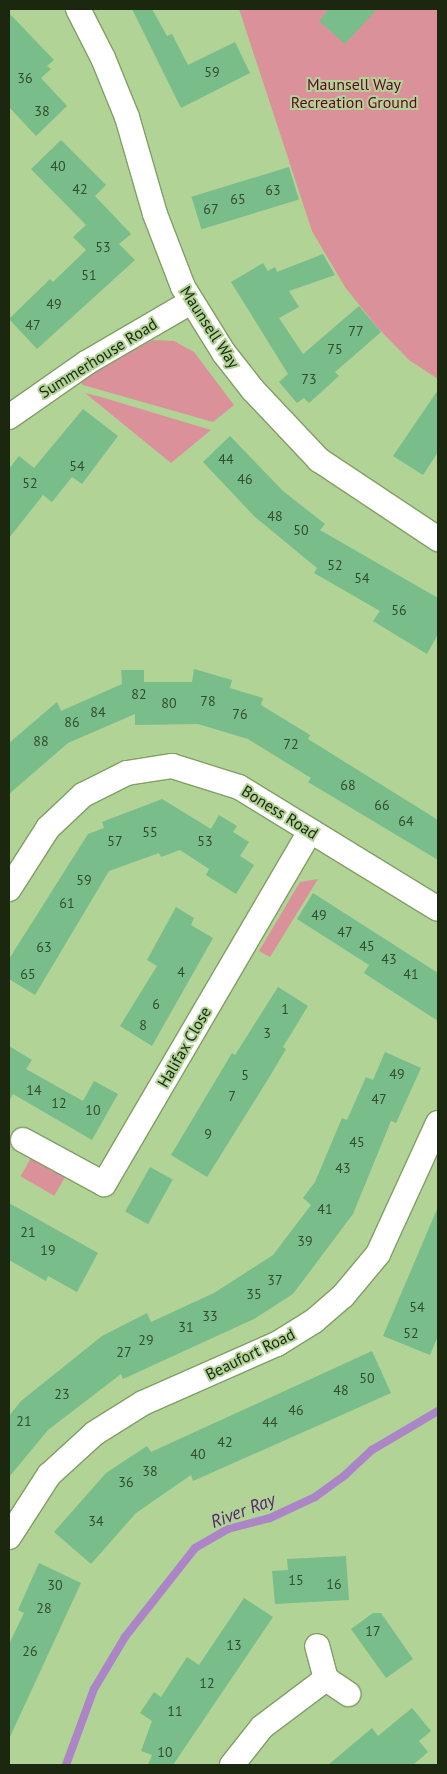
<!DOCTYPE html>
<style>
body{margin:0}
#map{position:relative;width:447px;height:1774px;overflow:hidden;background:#b1d396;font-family:"PT Sans",sans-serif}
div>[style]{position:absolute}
.green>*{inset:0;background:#db919a;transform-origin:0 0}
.stream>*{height:8px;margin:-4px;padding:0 4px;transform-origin:4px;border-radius:4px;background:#ac85c6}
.building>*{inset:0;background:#78bd8a;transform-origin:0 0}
.roads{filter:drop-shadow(1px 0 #809f65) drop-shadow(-1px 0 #809f65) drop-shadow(0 1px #809f65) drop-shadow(0 -1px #809f65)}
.minor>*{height:24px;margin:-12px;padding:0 12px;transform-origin:12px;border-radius:12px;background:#fff}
span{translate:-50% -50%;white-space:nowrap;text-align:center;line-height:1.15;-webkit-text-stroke:4px #b1d396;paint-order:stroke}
.number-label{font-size:14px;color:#324c2e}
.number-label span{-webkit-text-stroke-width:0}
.park-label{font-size:16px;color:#690024}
.street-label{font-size:16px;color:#1b270f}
.water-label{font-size:18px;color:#552371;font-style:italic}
.frame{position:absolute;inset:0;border:10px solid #1b270f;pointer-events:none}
</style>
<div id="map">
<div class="green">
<div style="clip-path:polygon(239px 9px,438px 9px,438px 379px,409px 360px,377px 327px,345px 287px,312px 231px)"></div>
<div style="clip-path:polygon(153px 340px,174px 341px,194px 352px,234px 405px,213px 422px,83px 385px,77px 378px)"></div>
<div style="clip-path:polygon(85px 393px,101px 397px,211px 430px,171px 463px)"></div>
<div style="clip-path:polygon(318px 879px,270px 957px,259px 951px,300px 882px)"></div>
<div style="left:31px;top:1158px;width:39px;height:21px;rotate:30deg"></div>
</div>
<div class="stream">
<div style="left:66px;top:1765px;width:81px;rotate:-69.8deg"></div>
<div style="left:94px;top:1689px;width:61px;rotate:-59.2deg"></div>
<div style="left:125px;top:1637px;width:113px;rotate:-51.8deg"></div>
<div style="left:195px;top:1548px;width:38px;rotate:-30deg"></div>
<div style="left:228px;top:1529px;width:43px;rotate:-14.7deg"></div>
<div style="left:270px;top:1518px;width:50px;rotate:-25deg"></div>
<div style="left:315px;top:1497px;width:37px;rotate:-36deg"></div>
<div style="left:345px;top:1475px;width:37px;rotate:-43deg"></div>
<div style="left:372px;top:1450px;width:77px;rotate:-30.6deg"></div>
</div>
<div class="building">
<div style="clip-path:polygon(132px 9px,152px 9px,167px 36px,172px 34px,188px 65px,235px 42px,250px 73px,181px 108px)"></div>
<div style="clip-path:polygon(329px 9px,377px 9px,345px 44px,319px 21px)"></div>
<div style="clip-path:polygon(9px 13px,54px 60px,47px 66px,51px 69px,41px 78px,67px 106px,36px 136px,9px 107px)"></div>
<div style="clip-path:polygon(61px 140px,106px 185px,95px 196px,131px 234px,119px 244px,135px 260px,37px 349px,9px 319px,50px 279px,53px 282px,86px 250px,73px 237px,86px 225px,31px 169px)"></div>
<div style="left:289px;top:167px;width:34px;height:102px;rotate:73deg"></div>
<div style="clip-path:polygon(323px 254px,335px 275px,289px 291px,299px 307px,279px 318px,303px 354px,359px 306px,381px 332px,335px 372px,339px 376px,309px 403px,304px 398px,297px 403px,279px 382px,288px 374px,231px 282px,263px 263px,268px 271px,275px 267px,277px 272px)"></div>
<div style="clip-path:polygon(438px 390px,438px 452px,423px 475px,393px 456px)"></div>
<div style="clip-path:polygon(83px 409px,118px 436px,82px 484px,72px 477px,52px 502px,43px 495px,9px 538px,9px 469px,19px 456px,34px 468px)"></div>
<div style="clip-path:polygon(230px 436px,283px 491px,325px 524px,320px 530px,438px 598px,438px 634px,427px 654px,373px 621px,380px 611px,314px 573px,317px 568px,255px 517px,203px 462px)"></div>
<div style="clip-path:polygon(194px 669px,232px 680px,230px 688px,263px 698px,261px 705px,310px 735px,308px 739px,438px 820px,438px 860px,308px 782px,311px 778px,248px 739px,198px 724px,135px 725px,135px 714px,68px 743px,9px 794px,9px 743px,57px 702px,61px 711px,122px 684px,121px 670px,144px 670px,144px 682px,192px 682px)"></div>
<div style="clip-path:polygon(162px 799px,211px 829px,219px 815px,237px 826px,233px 832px,249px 842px,240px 856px,254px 865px,236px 894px,206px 875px,209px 869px,180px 850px,161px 857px,159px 853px,109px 871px,35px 995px,9px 979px,9px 959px,88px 834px,104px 828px,102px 822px)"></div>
<div style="clip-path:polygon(313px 893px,438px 973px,438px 1021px,364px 973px,369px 965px,297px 919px)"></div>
<div style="clip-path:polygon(176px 907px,194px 918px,191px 925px,213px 938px,152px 1046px,120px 1026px,157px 966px,147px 960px)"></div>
<div style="clip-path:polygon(278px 987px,308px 1006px,283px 1047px,286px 1049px,270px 1076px,207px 1177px,171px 1155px,232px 1053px,235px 1055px)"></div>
<div style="clip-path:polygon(9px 1046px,32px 1060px,26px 1069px,83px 1101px,94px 1081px,118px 1094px,92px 1140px,13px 1094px,9px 1101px)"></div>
<div style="clip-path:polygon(385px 1052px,421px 1068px,396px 1123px,391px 1121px,353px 1214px,293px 1294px,254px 1319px,123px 1379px,121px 1374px,48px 1430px,9px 1477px,9px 1416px,21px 1401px,102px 1336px,147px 1313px,151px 1322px,214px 1293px,273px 1255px,311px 1205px,303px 1198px,315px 1182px,342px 1118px,347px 1120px,366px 1077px,373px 1080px)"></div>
<div style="left:150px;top:1167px;width:26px;height:51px;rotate:29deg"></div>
<div style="clip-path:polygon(9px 1203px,98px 1253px,77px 1292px,48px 1276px,46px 1281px,9px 1260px)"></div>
<div style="clip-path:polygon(438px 1207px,438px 1336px,430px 1355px,383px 1336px)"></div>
<div style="clip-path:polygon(372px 1351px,391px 1393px,193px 1481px,191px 1475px,136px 1513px,91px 1564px,54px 1532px,106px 1473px,147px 1446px,151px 1452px)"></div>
<div style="clip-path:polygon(346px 1556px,349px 1600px,275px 1604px,272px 1571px,288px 1570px,287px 1559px)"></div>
<div style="clip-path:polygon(39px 1563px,81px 1583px,9px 1739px,9px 1644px,24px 1613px,18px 1610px)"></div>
<div style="clip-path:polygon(244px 1598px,273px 1617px,173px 1765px,148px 1765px,152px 1755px,141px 1751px,152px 1721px,140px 1713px,154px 1692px,161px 1697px,187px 1657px,199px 1665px)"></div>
<div style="clip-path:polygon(373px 1613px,381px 1613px,413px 1659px,386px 1678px,351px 1629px)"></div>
<div style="clip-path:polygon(412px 1708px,431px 1731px,419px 1741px,428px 1752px,413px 1765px,328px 1765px,372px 1728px,378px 1736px)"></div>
</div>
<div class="roads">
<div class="minor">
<div style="left:78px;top:9px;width:55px;rotate:63deg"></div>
<div style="left:103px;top:58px;width:64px;rotate:67.9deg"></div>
<div style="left:127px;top:117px;width:101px;rotate:73.9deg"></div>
<div style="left:155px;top:214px;width:78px;rotate:69deg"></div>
<div style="left:183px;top:287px;width:78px;rotate:58.2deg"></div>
<div style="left:224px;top:353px;width:47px;rotate:51.9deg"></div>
<div style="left:253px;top:390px;width:96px;rotate:46.7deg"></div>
<div style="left:319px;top:460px;width:143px;rotate:33.6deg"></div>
<div style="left:9px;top:417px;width:94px;rotate:-35deg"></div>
<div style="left:86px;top:363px;width:121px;rotate:-30.2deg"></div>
<div style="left:9px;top:889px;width:72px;rotate:-57.4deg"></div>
<div style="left:48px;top:828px;width:48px;rotate:-43.3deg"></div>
<div style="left:83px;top:795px;width:49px;rotate:-26.6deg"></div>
<div style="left:127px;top:773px;width:46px;rotate:-8.8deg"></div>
<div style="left:172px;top:766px;width:70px;rotate:17.4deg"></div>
<div style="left:239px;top:787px;width:233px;rotate:31.5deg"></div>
<div style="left:23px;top:1140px;width:92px;rotate:28.5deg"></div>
<div style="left:104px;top:1184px;width:409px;rotate:-59.7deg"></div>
<div style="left:9px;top:1537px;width:74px;rotate:-57.2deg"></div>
<div style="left:49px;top:1475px;width:62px;rotate:-42.4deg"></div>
<div style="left:95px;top:1433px;width:57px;rotate:-32deg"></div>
<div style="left:143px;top:1403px;width:146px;rotate:-23.8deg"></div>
<div style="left:277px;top:1344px;width:44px;rotate:-31.9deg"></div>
<div style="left:314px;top:1321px;width:38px;rotate:-41deg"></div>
<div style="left:343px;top:1296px;width:55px;rotate:-50.2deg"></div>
<div style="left:378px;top:1254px;width:144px;rotate:-65.4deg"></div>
<div style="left:326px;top:1679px;width:27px;rotate:34deg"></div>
<div style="left:232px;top:1765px;width:48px;rotate:-51.7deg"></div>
<div style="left:262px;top:1727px;width:80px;rotate:-36.9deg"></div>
<div style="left:326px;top:1679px;width:34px;rotate:-105deg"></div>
</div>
</div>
<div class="number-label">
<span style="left:212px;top:72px">59</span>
<span style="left:25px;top:78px">36</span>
<span style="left:42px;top:111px">38</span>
<span style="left:58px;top:166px">40</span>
<span style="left:80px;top:189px">42</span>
<span style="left:273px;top:190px">63</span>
<span style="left:238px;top:199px">65</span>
<span style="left:211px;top:209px">67</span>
<span style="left:103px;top:247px">53</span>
<span style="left:89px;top:275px">51</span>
<span style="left:54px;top:304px">49</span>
<span style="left:33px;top:325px">47</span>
<span style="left:356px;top:331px">77</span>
<span style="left:335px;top:349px">75</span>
<span style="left:309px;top:379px">73</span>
<span style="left:226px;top:459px">44</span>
<span style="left:77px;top:466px">54</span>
<span style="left:245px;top:479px">46</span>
<span style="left:30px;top:483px">52</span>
<span style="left:275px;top:516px">48</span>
<span style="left:301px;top:530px">50</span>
<span style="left:335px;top:565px">52</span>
<span style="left:362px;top:578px">54</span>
<span style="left:399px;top:610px">56</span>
<span style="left:139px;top:694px">82</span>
<span style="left:208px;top:701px">78</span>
<span style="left:169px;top:703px">80</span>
<span style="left:98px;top:712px">84</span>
<span style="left:240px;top:714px">76</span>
<span style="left:72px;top:722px">86</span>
<span style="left:41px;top:741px">88</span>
<span style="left:291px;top:744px">72</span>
<span style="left:348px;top:785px">68</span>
<span style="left:382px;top:805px">66</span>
<span style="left:406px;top:821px">64</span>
<span style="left:150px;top:832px">55</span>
<span style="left:115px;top:841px">57</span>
<span style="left:205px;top:841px">53</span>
<span style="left:84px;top:880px">59</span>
<span style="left:67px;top:903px">61</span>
<span style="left:319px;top:915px">49</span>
<span style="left:345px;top:932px">47</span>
<span style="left:367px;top:946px">45</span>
<span style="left:44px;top:947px">63</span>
<span style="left:389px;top:959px">43</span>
<span style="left:181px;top:972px">4</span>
<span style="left:28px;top:974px">65</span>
<span style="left:411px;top:974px">41</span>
<span style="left:156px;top:1004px">6</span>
<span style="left:285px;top:1009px">1</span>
<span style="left:143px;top:1025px">8</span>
<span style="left:267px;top:1033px">3</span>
<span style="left:397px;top:1074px">49</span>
<span style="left:245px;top:1075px">5</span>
<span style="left:34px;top:1090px">14</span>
<span style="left:232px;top:1096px">7</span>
<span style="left:379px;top:1099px">47</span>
<span style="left:59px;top:1103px">12</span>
<span style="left:93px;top:1110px">10</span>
<span style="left:208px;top:1134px">9</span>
<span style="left:357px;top:1142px">45</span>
<span style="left:343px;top:1168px">43</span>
<span style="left:325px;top:1209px">41</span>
<span style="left:28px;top:1232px">21</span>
<span style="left:305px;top:1241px">39</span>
<span style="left:48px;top:1250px">19</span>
<span style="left:275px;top:1280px">37</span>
<span style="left:254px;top:1294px">35</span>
<span style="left:417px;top:1307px">54</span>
<span style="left:210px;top:1316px">33</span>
<span style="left:186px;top:1327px">31</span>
<span style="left:411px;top:1333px">52</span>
<span style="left:146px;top:1340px">29</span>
<span style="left:124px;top:1352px">27</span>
<span style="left:367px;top:1378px">50</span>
<span style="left:341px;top:1390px">48</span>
<span style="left:62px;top:1394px">23</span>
<span style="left:296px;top:1410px">46</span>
<span style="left:24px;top:1421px">21</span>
<span style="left:270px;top:1422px">44</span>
<span style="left:225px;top:1442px">42</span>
<span style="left:198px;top:1454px">40</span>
<span style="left:150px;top:1471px">38</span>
<span style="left:126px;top:1482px">36</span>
<span style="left:96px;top:1521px">34</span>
<span style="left:296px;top:1580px">15</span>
<span style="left:334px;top:1584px">16</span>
<span style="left:55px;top:1585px">30</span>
<span style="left:44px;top:1608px">28</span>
<span style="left:373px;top:1631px">17</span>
<span style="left:234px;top:1645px">13</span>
<span style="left:30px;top:1651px">26</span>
<span style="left:207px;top:1683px">12</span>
<span style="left:175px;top:1711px">11</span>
<span style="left:165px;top:1752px">10</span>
</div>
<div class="park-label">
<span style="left:354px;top:93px">Maunsell Way<br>Recreation Ground</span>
</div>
<div class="street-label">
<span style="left:210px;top:327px;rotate:57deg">Maunsell Way</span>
<span style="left:98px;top:358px;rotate:-32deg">Summerhouse Road</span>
<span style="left:280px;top:812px;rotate:32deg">Boness Road</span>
<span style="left:184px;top:1047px;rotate:-60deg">Halifax Close</span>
<span style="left:250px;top:1354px;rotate:-26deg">Beaufort Road</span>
</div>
<div class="water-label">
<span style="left:243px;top:1511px;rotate:-21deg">River Ray</span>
</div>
<div class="frame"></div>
</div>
